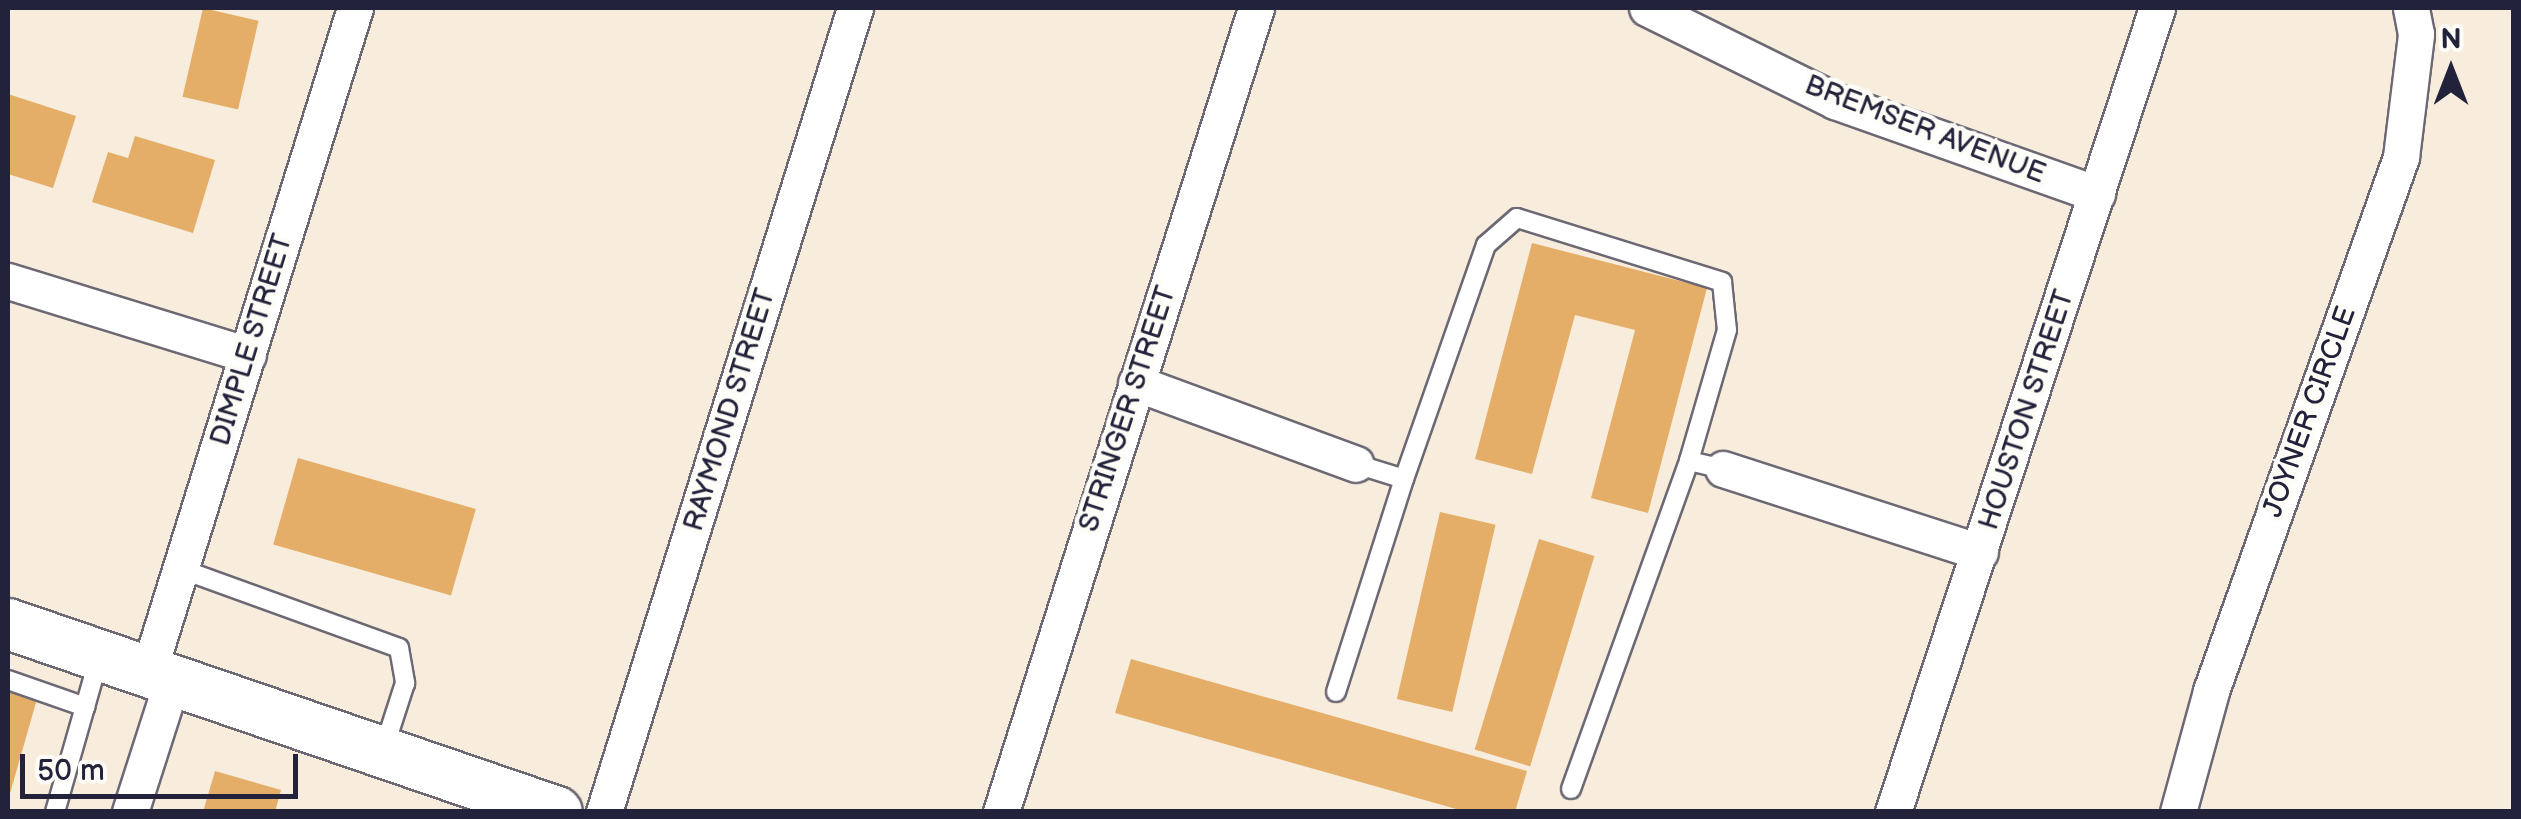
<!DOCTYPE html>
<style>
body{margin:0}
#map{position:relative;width:2521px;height:819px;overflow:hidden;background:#f8eddd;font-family:"Balsamiq Sans",sans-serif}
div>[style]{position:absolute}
.building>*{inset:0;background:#e4ae68;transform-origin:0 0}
.roads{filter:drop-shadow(2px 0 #6d6974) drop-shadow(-2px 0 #6d6974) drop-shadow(0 2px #6d6974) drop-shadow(0 -2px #6d6974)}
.lane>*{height:18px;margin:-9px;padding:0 9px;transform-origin:9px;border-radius:9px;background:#fff}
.street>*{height:35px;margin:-17.5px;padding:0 17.5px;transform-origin:17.5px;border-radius:17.5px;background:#fff}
.secondary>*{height:50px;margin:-25px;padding:0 25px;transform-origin:25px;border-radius:25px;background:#fff}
span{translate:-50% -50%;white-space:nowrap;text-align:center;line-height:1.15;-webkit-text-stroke:9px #fdfcf7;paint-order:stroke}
.street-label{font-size:28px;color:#22223b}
.frame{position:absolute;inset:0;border:10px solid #22223b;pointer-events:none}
.north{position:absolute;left:2401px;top:20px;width:100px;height:100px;-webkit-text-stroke:8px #fdfcf7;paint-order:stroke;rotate:0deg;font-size:28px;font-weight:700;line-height:40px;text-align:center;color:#22223b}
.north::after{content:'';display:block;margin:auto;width:35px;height:45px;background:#22223b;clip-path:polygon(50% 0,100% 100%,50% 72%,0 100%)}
.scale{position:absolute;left:20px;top:754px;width:278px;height:45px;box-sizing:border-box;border:5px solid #22223b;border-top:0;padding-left:12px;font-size:30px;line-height:35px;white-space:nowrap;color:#22223b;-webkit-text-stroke:8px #fdfcf7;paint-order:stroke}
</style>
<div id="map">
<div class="building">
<div style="left:203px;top:8px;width:57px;height:91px;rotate:13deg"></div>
<div style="clip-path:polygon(8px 94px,76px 116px,53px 188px,8px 174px)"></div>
<div style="clip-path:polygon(135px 136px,215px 160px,193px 233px,92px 202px,108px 152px,128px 158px)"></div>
<div style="clip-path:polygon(1532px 243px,1707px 288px,1648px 513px,1591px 498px,1635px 330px,1575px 315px,1532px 474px,1475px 459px)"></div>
<div style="left:298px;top:458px;width:185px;height:90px;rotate:16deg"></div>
<div style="left:1440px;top:512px;width:57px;height:192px;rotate:13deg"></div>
<div style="left:1539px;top:539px;width:58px;height:220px;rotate:17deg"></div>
<div style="clip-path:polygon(1131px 659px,1527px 771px,1515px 812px,1467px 812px,1115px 713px)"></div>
<div style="clip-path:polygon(8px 691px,37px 699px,9px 797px,8px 797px)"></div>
<div style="clip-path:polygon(215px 771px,281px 790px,275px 812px,203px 812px)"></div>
</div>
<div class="roads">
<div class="lane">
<div style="left:1356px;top:464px;width:50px;rotate:17.4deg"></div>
<div style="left:1404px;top:479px;width:248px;rotate:-70.7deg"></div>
<div style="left:1486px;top:245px;width:41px;rotate:-41.1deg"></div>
<div style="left:1517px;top:218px;width:215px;rotate:17.3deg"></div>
<div style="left:1722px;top:282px;width:48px;rotate:84.1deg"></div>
<div style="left:1727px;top:330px;width:136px;rotate:106.2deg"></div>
<div style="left:1689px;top:461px;width:35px;rotate:13deg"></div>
<div style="left:181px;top:569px;width:232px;rotate:19.9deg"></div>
<div style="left:399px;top:648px;width:36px;rotate:80deg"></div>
<div style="left:405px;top:683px;width:68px;rotate:107.9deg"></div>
<div style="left:8px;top:680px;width:82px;rotate:19.3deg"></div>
<div style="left:85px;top:707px;width:51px;rotate:-74.1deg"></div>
<div style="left:1336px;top:692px;width:224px;rotate:-72.3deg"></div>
<div style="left:1571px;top:789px;width:349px;rotate:-70.2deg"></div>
<div style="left:55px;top:812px;width:109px;rotate:-74.1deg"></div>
</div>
<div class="street">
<div style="left:1647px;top:8px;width:210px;rotate:26.3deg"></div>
<div style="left:1835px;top:101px;width:278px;rotate:19.5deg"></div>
<div style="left:8px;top:281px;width:251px;rotate:17.1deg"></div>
<div style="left:1136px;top:383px;width:234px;rotate:20.2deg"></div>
<div style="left:1723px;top:469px;width:270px;rotate:17.9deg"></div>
<div style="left:148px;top:673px;width:696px;rotate:-72.71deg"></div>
<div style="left:130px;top:812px;width:138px;rotate:-72.2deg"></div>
<div style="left:604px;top:812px;width:842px;rotate:-72.66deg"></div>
<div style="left:1001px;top:812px;width:843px;rotate:-72.4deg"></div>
<div style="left:1893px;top:812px;width:846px;rotate:-71.82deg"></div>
<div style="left:2178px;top:812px;width:125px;rotate:-74.7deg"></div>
<div style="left:2211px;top:691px;width:567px;rotate:-70.41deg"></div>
<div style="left:2401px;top:157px;width:124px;rotate:-83deg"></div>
<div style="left:2416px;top:34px;width:26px;rotate:-101deg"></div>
</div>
<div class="secondary">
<div style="left:8px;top:624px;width:580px;rotate:18.9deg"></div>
</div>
</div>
<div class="street-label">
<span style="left:1925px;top:130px;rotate:21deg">BREMSER AVENUE</span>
<span style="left:252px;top:340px;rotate:-73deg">DIMPLE STREET</span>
<span style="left:1128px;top:409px;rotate:-72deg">STRINGER STREET</span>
<span style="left:730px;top:410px;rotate:-73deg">RAYMOND STREET</span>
<span style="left:2027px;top:410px;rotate:-72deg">HOUSTON STREET</span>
<span style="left:2310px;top:412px;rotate:-70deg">JOYNER CIRCLE</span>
</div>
<div class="frame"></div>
<div class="north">N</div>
<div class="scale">50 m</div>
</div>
